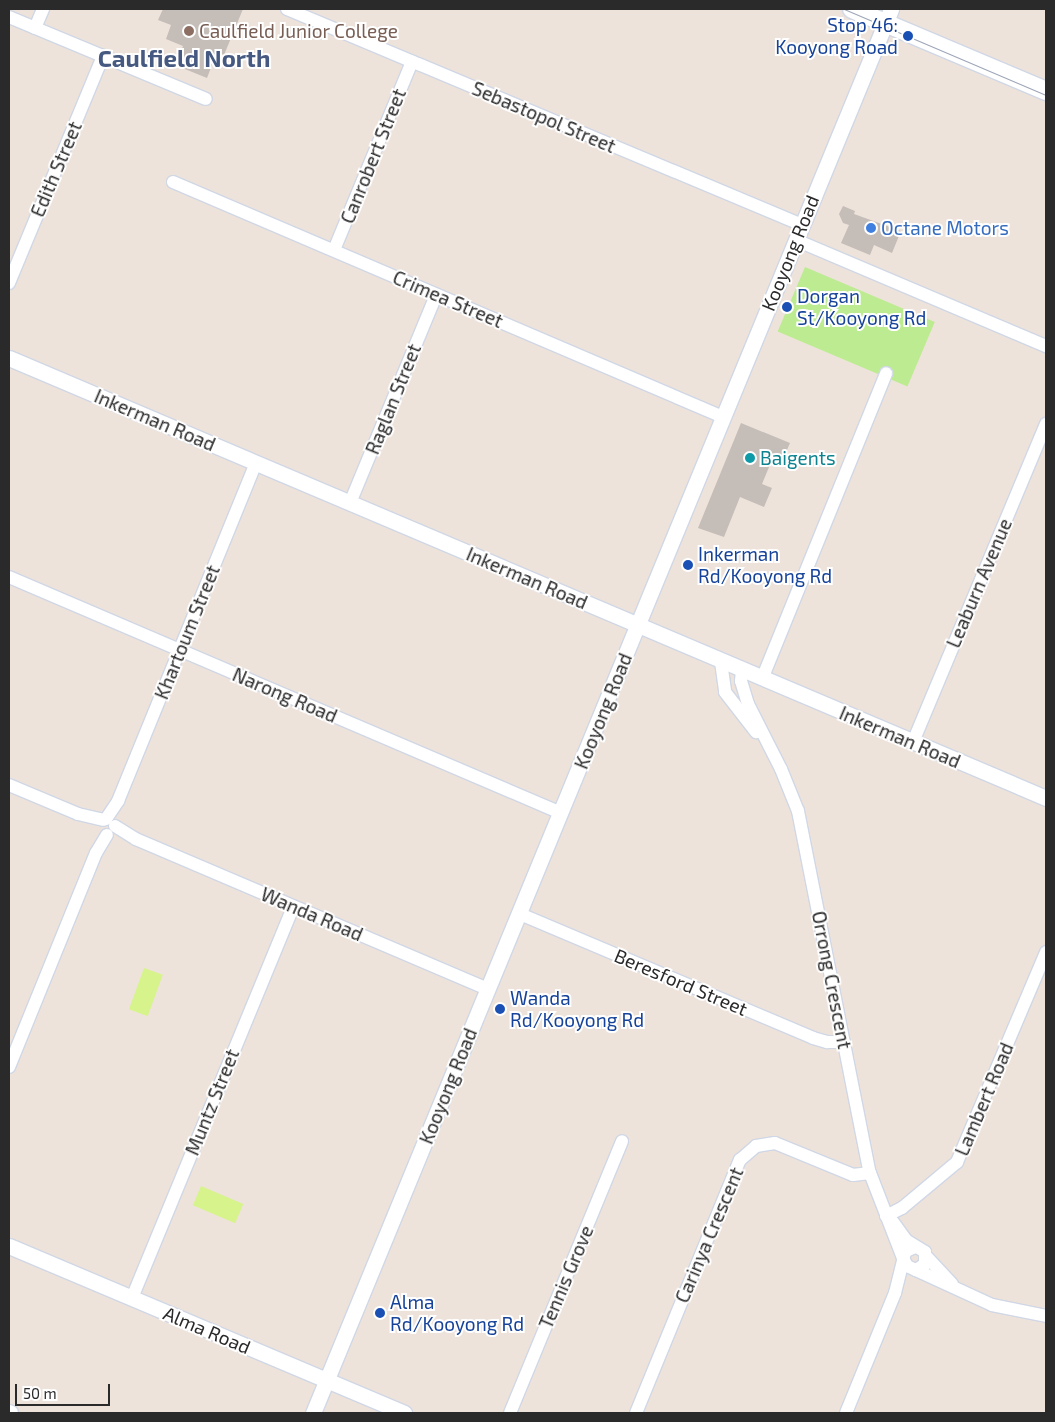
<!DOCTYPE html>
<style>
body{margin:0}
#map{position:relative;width:1055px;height:1422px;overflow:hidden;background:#eee3db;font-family:"Exo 2",sans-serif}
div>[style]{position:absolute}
.green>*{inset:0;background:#bdeb91;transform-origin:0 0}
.pitch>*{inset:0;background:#d7f38c;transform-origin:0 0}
.building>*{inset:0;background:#c5bdb8}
.roads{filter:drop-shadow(1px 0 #d0d7e5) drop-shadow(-1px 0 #d0d7e5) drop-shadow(0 1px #d0d7e5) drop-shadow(0 -1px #d0d7e5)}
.minor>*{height:12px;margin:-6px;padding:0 6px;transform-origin:6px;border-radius:6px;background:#fff}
.tertiary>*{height:15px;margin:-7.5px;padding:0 7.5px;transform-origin:7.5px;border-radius:7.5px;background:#fff}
.secondary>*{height:18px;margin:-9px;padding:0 9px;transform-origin:9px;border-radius:9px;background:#fff}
.tram>*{height:1px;margin:-0.5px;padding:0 0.5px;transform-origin:0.5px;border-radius:0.5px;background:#9da5b7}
.dots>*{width:14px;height:14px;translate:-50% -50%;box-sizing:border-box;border:2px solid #fff;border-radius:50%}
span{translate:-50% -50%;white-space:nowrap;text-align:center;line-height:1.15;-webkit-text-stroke:4px #fff;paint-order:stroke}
.transit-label{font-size:19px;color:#164399}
.right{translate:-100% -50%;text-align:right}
.left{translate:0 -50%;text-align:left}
.education-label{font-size:19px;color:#785e54}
.street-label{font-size:19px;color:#2a2a2a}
.shop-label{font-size:19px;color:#366cbe}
.culture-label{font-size:19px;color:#0d838f}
.district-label{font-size:24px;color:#465980;font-weight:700}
.frame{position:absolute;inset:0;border:10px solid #2a2a2a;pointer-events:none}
.scale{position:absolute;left:15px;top:1384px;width:95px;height:22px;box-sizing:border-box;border:2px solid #2a2a2a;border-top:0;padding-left:6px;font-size:15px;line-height:18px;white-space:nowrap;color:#2a2a2a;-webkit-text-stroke:4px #fff;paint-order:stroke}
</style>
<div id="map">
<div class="green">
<div style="left:805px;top:267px;width:141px;height:70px;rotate:23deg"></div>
</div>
<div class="pitch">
<div style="left:144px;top:968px;width:20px;height:44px;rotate:20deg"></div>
<div style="left:201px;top:1186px;width:46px;height:21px;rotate:23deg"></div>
</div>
<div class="building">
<div style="clip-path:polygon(163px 9px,243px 9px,224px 55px,217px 52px,207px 78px,175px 65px,183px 46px,166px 39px,171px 25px,158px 20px)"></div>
<div style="clip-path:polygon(843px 206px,855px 211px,854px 214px,901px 231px,892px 253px,874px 245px,870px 255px,841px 243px,849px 225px,843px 223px,839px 214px)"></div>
<div style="clip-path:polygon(741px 423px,790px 443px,783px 459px,774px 455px,762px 484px,772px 488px,764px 507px,740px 497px,724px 537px,698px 528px)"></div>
</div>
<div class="roads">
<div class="minor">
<div style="left:287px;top:9px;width:558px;rotate:22.75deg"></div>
<div style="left:9px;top:17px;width:213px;rotate:22.6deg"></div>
<div style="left:35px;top:28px;width:21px;rotate:-67deg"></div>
<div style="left:173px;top:182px;width:598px;rotate:23.14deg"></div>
<div style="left:796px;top:240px;width:272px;rotate:23deg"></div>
<div style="left:334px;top:250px;width:204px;rotate:-67.5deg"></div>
<div style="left:9px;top:283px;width:246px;rotate:-67.5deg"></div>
<div style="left:350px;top:503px;width:225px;rotate:-67.5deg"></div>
<div style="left:9px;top:577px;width:600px;rotate:23.15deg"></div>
<div style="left:721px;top:662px;width:30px;rotate:82deg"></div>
<div style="left:725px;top:692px;width:51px;rotate:52.2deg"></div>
<div style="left:742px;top:671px;width:10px;rotate:96deg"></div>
<div style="left:741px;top:681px;width:24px;rotate:73deg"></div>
<div style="left:748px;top:704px;width:73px;rotate:63.1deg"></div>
<div style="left:781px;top:769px;width:45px;rotate:68deg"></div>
<div style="left:798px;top:811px;width:369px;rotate:78.8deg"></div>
<div style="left:870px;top:1173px;width:91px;rotate:68.8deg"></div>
<div style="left:762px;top:679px;width:330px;rotate:-67.9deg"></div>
<div style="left:913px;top:742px;width:345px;rotate:-67.3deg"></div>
<div style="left:9px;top:785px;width:75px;rotate:22.8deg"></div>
<div style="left:78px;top:814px;width:26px;rotate:13deg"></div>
<div style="left:106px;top:819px;width:22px;rotate:-56deg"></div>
<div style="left:118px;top:801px;width:365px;rotate:-67.8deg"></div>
<div style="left:115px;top:826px;width:25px;rotate:32deg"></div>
<div style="left:136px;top:839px;width:383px;rotate:23.1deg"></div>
<div style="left:520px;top:914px;width:318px;rotate:22.9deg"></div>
<div style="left:813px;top:1038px;width:15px;rotate:16deg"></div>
<div style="left:827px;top:1042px;width:17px"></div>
<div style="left:9px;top:1067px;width:231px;rotate:-67.9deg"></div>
<div style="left:96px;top:853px;width:21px;rotate:-59deg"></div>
<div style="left:886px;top:1216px;width:18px;rotate:-27deg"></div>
<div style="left:902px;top:1208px;width:72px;rotate:-39.9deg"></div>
<div style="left:957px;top:1162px;width:228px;rotate:-67deg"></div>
<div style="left:893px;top:1222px;width:24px;rotate:54deg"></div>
<div style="left:907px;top:1241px;width:21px;rotate:31deg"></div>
<div style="left:925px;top:1252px;width:12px;rotate:90deg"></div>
<div style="left:925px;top:1264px;width:11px;rotate:146deg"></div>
<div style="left:916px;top:1270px;width:10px;rotate:-156deg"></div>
<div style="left:907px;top:1266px;width:9px;rotate:-117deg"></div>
<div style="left:903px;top:1258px;width:8px;rotate:-67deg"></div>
<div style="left:906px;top:1251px;width:10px;rotate:-24deg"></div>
<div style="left:926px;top:1256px;width:38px;rotate:47deg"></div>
<div style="left:916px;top:1270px;width:84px;rotate:24.7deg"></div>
<div style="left:992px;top:1305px;width:55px;rotate:11.5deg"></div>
<div style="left:132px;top:1298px;width:423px;rotate:-67.6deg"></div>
<div style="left:9px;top:1411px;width:3px;rotate:18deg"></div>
<div style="left:510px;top:1413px;width:294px;rotate:-67.6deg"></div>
<div style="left:636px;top:1413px;width:274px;rotate:-67.7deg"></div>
<div style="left:740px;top:1160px;width:21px;rotate:-41deg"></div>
<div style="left:756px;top:1146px;width:19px;rotate:-9deg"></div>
<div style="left:775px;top:1143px;width:84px;rotate:22.3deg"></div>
<div style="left:853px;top:1175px;width:17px;rotate:-7deg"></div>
<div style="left:846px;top:1413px;width:130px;rotate:-67.8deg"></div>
<div style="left:895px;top:1293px;width:34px;rotate:-76deg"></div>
</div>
<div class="tertiary">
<div style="left:9px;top:358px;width:1126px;rotate:22.99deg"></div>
<div style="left:9px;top:1246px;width:429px;rotate:22.9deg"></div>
<div style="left:313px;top:1413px;width:1518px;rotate:-67.62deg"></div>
</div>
<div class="secondary">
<div style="left:852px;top:9px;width:211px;rotate:22.9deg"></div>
</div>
</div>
<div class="tram">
<div style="left:844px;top:9px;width:220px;rotate:23.1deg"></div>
</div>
<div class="dots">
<div style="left:189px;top:31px;background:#8d6e63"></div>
<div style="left:908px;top:36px;background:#1a4fb4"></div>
<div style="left:871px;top:228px;background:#3f7fe0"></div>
<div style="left:787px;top:307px;background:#1a4fb4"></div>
<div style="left:750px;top:458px;background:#0f9aa8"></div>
<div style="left:688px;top:565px;background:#1a4fb4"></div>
<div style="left:500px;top:1009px;background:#1a4fb4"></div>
<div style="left:380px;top:1313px;background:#1a4fb4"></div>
</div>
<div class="transit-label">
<span class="right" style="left:898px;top:36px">Stop 46:<br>Kooyong Road</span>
<span class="left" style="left:797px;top:307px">Dorgan<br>St/Kooyong Rd</span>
<span class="left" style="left:698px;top:565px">Inkerman<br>Rd/Kooyong Rd</span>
<span class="left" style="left:510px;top:1009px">Wanda<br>Rd/Kooyong Rd</span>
<span class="left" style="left:390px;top:1313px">Alma<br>Rd/Kooyong Rd</span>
</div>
<div class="education-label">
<span class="left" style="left:199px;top:31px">Caulfield Junior College</span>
</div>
<div class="street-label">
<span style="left:544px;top:117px;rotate:23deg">Sebastopol Street</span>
<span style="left:373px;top:156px;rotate:-68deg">Canrobert Street</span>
<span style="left:56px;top:169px;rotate:-67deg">Edith Street</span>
<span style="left:790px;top:253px;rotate:-68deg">Kooyong Road</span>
<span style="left:448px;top:299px;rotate:23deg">Crimea Street</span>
<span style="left:393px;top:399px;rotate:-68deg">Raglan Street</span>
<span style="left:155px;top:420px;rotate:23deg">Inkerman Road</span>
<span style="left:527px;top:578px;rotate:23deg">Inkerman Road</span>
<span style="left:979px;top:583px;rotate:-67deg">Leaburn Avenue</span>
<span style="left:187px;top:632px;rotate:-68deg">Khartoum Street</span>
<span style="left:285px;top:695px;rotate:23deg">Narong Road</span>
<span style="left:603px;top:711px;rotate:-68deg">Kooyong Road</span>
<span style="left:900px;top:737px;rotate:23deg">Inkerman Road</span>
<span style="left:312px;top:914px;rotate:23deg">Wanda Road</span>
<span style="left:832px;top:980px;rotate:79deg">Orrong Crescent</span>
<span style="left:681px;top:982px;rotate:23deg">Beresford Street</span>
<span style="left:448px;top:1086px;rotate:-68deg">Kooyong Road</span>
<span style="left:984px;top:1099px;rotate:-67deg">Lambert Road</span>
<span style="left:212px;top:1102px;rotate:-68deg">Muntz Street</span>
<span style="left:709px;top:1235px;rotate:-67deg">Carinya Crescent</span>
<span style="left:566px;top:1277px;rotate:-67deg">Tennis Grove</span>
<span style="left:207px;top:1330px;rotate:23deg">Alma Road</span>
</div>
<div class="shop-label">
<span class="left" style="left:881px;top:228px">Octane Motors</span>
</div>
<div class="culture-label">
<span class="left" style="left:760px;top:458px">Baigents</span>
</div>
<div class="district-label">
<span style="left:184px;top:58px">Caulfield North</span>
</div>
<div class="frame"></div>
<div class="scale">50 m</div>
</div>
